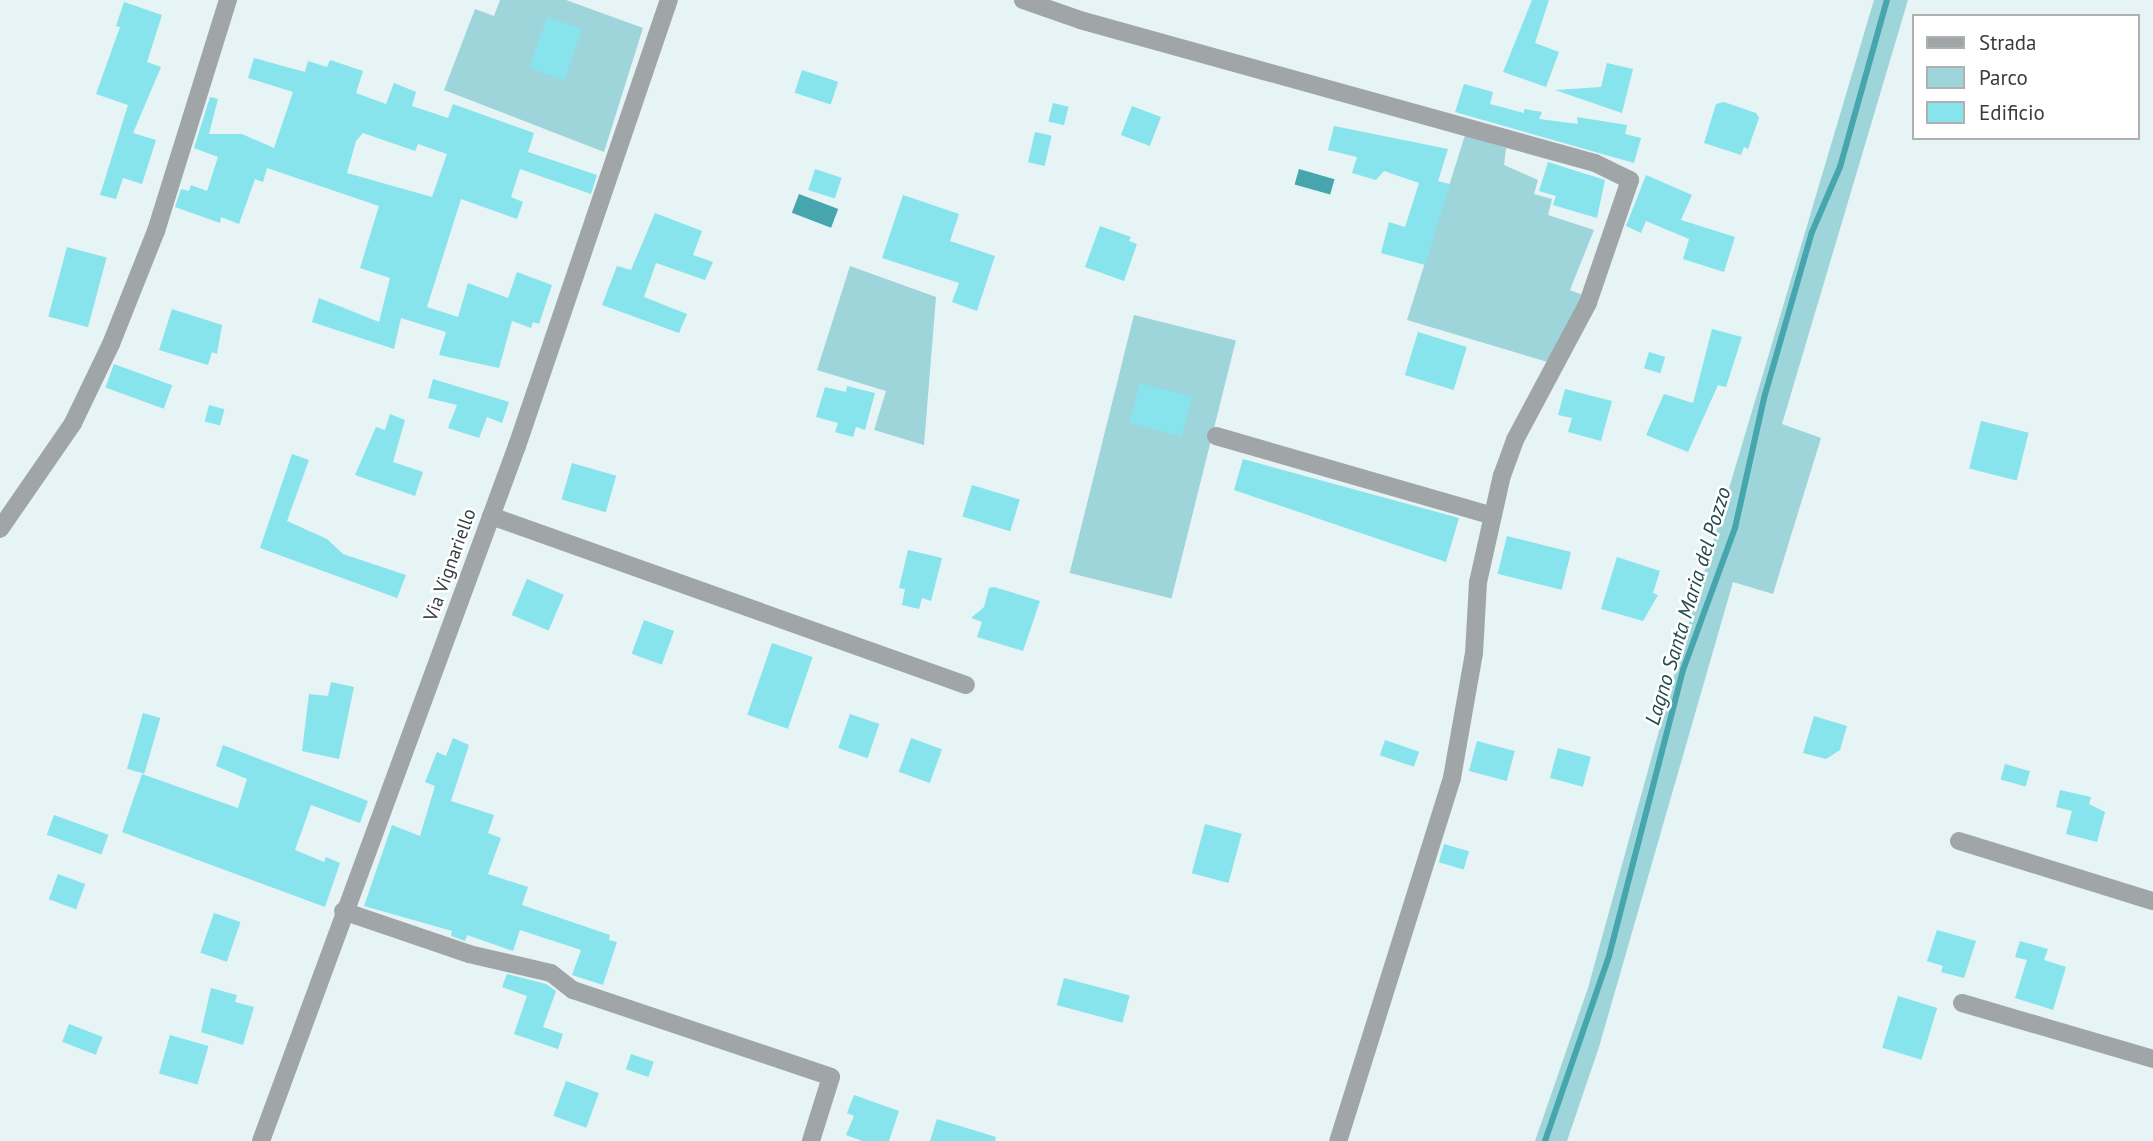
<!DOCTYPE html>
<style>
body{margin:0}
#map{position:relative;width:2153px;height:1141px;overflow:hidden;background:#e6f4f5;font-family:"PT Sans",sans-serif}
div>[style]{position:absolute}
.green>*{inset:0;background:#9ed5da;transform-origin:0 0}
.water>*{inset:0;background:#47a5ad;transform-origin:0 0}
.stream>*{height:6px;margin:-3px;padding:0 3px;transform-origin:3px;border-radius:3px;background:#47a5ad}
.building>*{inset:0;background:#87e3ec;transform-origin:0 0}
.street>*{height:18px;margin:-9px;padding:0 9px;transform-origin:9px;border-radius:9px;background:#a0a6a7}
span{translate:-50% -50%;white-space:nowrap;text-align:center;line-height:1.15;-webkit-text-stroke:5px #fff;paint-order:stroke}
.street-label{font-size:19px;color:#373c3d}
.water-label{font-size:21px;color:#214b4f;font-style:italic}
.legend{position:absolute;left:1912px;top:14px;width:228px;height:126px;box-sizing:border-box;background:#fff;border:2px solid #afb1b1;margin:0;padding:9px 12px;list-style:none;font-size:21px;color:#373c3d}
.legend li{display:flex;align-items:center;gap:14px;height:35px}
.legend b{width:35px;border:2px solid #afb1b1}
</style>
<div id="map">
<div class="green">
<div style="clip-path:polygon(500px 0,566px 0,643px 28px,604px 152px,444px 90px,475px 9px,494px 16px)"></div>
<div style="clip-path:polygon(1874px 0,1908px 0,1782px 424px,1821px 438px,1773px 594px,1733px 582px,1599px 1047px,1567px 1141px,1535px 1141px,1588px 988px,1684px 640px)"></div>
<div style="clip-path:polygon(1465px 135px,1506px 148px,1504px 165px,1538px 180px,1534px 194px,1552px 199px,1548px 215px,1594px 230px,1570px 290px,1583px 295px,1551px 363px,1407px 320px)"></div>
<div style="clip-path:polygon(850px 266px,936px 297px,924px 445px,874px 430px,886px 391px,817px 370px)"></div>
<div style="left:1134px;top:315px;width:105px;height:266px;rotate:14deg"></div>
</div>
<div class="water">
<div style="left:1299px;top:169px;width:37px;height:16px;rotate:16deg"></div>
<div style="left:799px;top:194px;width:42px;height:20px;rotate:21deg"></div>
</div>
<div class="stream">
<div style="left:1545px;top:1141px;width:196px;rotate:-70.9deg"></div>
<div style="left:1609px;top:956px;width:295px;rotate:-75.5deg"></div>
<div style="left:1683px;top:670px;width:151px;rotate:-69.9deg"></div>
<div style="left:1735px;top:528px;width:133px;rotate:-77.4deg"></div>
<div style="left:1764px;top:398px;width:173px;rotate:-73.9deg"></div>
<div style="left:1812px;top:232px;width:71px;rotate:-66.7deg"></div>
<div style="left:1840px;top:167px;width:173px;rotate:-74.3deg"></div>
</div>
<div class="building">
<div style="clip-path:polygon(1532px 0,1549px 0,1535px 43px,1559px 52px,1546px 87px,1503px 72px)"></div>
<div style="clip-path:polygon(124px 2px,162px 15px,147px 62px,161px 67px,133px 133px,156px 140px,142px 184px,123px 178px,116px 199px,100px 195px,128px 105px,96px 94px,120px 27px,116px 26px)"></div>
<div style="left:547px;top:17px;width:37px;height:54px;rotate:19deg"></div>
<div style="clip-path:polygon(evenodd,254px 58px,305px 72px,308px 61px,327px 67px,330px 60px,363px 71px,356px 93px,386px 104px,394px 83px,416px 92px,412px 106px,448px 118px,453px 104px,534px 133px,528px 152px,597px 175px,591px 194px,520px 169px,511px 197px,523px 202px,517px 219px,461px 199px,427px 307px,458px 317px,468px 283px,508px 298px,517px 272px,552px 285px,539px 324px,533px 322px,531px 328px,512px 321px,499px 368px,439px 355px,446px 332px,401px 318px,394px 349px,312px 322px,319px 298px,379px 322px,390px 278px,360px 268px,379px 206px,267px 168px,263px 182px,255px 179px,239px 224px,221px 217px,220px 223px,175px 207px,181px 189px,189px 191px,191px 185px,207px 191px,218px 157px,194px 148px,210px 97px,218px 99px,209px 134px,242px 134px,274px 148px,293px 92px,248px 78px,254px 58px,363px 133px,415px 151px,418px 144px,447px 154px,432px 197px,347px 173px,356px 141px,363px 133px)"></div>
<div style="clip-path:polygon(1607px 63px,1633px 69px,1622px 113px,1555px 90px,1601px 87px)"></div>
<div style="left:802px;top:70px;width:38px;height:24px;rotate:18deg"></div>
<div style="clip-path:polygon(1464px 84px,1493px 92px,1490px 104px,1524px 113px,1524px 109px,1542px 112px,1539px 119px,1578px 124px,1577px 117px,1627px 125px,1625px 134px,1641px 138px,1634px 163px,1455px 112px)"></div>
<div style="clip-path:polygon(1724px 102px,1756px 113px,1759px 118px,1748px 149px,1744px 147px,1741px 155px,1704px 143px,1716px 104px)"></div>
<div style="left:1053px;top:103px;width:16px;height:19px;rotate:14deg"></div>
<div style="left:1132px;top:106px;width:31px;height:31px;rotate:21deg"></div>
<div style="clip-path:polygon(1334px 126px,1448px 149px,1438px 181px,1450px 184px,1425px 265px,1381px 253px,1389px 222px,1405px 227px,1419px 183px,1384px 171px,1376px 180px,1352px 173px,1357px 157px,1328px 150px)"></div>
<div style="left:1035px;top:132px;width:17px;height:31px;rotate:13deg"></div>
<div style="clip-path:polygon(1548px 162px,1605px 180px,1597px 218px,1553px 205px,1556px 196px,1539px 191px)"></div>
<div style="left:815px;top:169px;width:28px;height:22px;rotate:18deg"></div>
<div style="clip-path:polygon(1646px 175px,1692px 195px,1681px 220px,1735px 237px,1724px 272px,1683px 259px,1689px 239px,1646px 221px,1641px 233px,1626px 226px)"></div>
<div style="clip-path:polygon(903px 195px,959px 214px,950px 241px,995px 256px,977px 311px,952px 302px,959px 283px,882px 258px)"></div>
<div style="clip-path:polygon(655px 213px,702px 231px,693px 255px,713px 262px,705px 280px,656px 263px,644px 297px,687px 314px,679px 333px,602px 305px,617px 266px,631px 270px)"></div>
<div style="clip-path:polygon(1100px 226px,1131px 237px,1129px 241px,1137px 244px,1124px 281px,1085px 267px)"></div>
<div style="left:67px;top:247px;width:41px;height:72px;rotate:15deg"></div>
<div style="clip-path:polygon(172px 309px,222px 325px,217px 354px,212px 352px,208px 365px,159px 350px)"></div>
<div style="clip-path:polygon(1712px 329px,1742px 337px,1726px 387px,1718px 385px,1688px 452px,1646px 435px,1664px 394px,1693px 403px)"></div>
<div style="left:1418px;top:332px;width:51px;height:45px;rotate:17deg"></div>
<div style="left:1649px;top:352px;width:17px;height:17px;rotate:17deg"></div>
<div style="left:114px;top:364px;width:62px;height:25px;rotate:20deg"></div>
<div style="clip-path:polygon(433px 379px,509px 402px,502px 423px,487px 417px,479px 438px,448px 428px,457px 405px,428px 398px)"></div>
<div style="left:1140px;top:383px;width:54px;height:41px;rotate:15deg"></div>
<div style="clip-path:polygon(847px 386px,875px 393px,865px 430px,856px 427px,853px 437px,835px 432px,838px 423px,816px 417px,825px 387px,846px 392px)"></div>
<div style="clip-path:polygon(1565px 389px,1612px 401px,1601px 441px,1568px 432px,1572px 418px,1558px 415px)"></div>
<div style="left:209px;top:405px;width:16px;height:17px;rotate:15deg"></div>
<div style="clip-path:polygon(390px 414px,405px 420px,393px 462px,423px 472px,415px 496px,355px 475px,376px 427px,385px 430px)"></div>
<div style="left:1981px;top:421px;width:49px;height:49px;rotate:14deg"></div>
<div style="clip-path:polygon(292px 454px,309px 460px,287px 521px,327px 539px,343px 554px,406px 575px,397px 598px,260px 548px)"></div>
<div style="clip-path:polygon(1243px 459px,1459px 518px,1446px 562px,1234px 490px)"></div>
<div style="left:572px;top:463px;width:46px;height:38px;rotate:16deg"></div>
<div style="left:972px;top:485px;width:50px;height:33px;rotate:17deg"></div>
<div style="left:1507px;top:536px;width:66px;height:39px;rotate:14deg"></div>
<div style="clip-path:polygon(908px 550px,942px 558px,931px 601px,922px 598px,919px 609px,902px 605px,905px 589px,899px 588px)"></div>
<div style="clip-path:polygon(1617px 557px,1660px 571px,1653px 593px,1658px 595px,1643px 621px,1601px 609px)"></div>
<div style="left:527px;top:579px;width:40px;height:39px;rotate:23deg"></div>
<div style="clip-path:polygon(994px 587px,1040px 601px,1023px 651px,977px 637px,982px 622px,971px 618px,984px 607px,989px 588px)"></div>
<div style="left:644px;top:620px;width:32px;height:36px;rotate:20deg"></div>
<div style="left:772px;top:643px;width:43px;height:76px;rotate:19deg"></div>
<div style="clip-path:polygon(331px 682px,354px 687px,339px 759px,302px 751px,309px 694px,328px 696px)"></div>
<div style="left:143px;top:713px;width:18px;height:58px;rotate:16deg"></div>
<div style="left:850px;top:714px;width:31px;height:36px;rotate:19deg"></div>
<div style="clip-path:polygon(1814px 716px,1847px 726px,1840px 750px,1826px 759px,1803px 753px)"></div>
<div style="clip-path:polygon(453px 738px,469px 745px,451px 801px,494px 815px,488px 833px,501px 838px,488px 874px,528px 887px,522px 905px,610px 935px,609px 940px,617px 942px,603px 985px,572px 975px,581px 950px,520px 930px,513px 951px,467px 935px,465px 941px,451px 936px,452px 931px,364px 906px,392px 825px,420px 836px,435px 786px,425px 782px,437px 752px,446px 756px)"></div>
<div style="left:911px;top:738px;width:33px;height:36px;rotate:20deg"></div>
<div style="left:1385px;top:740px;width:36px;height:16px;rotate:19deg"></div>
<div style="left:1477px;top:741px;width:39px;height:31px;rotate:15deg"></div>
<div style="clip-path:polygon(223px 745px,368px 801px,360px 823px,311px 805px,295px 850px,324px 862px,326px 857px,340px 863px,325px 907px,122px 832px,142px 774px,238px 808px,247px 779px,216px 766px)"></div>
<div style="left:1558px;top:748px;width:34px;height:31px;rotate:15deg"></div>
<div style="left:2005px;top:764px;width:26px;height:16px;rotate:16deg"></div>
<div style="clip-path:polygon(2060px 790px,2091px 797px,2089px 804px,2105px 812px,2097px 842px,2066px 834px,2072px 811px,2056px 807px)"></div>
<div style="left:54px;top:815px;width:58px;height:21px;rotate:20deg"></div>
<div style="left:1205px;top:824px;width:38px;height:51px;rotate:15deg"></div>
<div style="left:1444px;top:844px;width:26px;height:19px;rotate:16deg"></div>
<div style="left:58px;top:874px;width:29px;height:27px;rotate:20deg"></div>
<div style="left:214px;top:913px;width:28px;height:42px;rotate:19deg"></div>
<div style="clip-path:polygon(1937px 930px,1976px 941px,1964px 978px,1941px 972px,1943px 966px,1927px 961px)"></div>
<div style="clip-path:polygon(2020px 941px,2048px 949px,2044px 960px,2066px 967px,2053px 1010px,2015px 998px,2027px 960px,2015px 957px)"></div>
<div style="clip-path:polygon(507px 974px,546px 984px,556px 991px,543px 1027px,563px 1034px,558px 1049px,514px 1034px,527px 996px,502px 987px)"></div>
<div style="left:1064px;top:978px;width:68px;height:28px;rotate:15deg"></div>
<div style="clip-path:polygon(211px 988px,237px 995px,235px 1002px,254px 1007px,243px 1045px,201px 1032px)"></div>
<div style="left:1898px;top:996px;width:41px;height:54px;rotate:17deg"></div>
<div style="left:69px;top:1024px;width:36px;height:19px;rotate:21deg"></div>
<div style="left:170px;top:1035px;width:40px;height:40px;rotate:16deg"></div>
<div style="left:631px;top:1054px;width:24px;height:16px;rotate:19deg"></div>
<div style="left:566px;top:1081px;width:35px;height:37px;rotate:20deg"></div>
<div style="clip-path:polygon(854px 1095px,899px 1111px,889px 1141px,862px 1141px,846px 1135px,854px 1116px,847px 1113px)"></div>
<div style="clip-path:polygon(937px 1119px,996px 1137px,995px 1141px,930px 1141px)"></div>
</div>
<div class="street">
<div style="left:1023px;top:0;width:60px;rotate:19.3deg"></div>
<div style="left:1080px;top:20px;width:534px;rotate:15.52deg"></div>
<div style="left:1595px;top:163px;width:39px;rotate:26deg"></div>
<div style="left:1630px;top:180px;width:130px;rotate:108.9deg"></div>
<div style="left:1588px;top:303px;width:155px;rotate:118.1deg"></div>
<div style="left:1515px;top:440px;width:37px;rotate:110deg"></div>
<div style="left:1502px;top:475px;width:110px;rotate:102.6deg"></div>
<div style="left:1478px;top:582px;width:71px;rotate:93.2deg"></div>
<div style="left:1474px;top:653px;width:127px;rotate:100deg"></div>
<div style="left:1452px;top:778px;width:380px;rotate:107.4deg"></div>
<div style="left:1216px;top:436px;width:288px;rotate:16.1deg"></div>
<div style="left:491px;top:516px;width:504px;rotate:19.59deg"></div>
<div style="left:0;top:529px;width:129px;rotate:-55.4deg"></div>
<div style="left:73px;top:423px;width:88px;rotate:-64.3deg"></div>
<div style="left:111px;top:344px;width:122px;rotate:-68.3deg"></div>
<div style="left:156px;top:231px;width:242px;rotate:-72.7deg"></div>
<div style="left:1959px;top:841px;width:203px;rotate:17.2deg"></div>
<div style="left:343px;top:911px;width:133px;rotate:18.8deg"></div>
<div style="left:469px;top:954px;width:84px;rotate:13deg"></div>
<div style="left:551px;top:973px;width:28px;rotate:38deg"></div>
<div style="left:573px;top:990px;width:272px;rotate:18.6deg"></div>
<div style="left:831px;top:1077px;width:67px;rotate:107.4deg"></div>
<div style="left:1962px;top:1003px;width:199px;rotate:16.3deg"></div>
<div style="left:261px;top:1141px;width:741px;rotate:-69.78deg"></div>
<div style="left:517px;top:446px;width:471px;rotate:-71.2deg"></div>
</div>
<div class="street-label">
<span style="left:450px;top:565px;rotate:-70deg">Via Vignariello</span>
</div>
<div class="water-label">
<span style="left:1688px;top:606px;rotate:-73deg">Lagno Santa Maria del Pozzo</span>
</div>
<ul class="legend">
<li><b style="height:9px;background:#a0a6a7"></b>Strada</li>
<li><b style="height:19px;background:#9ed5da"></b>Parco</li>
<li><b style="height:19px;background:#87e3ec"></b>Edificio</li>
</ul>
</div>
